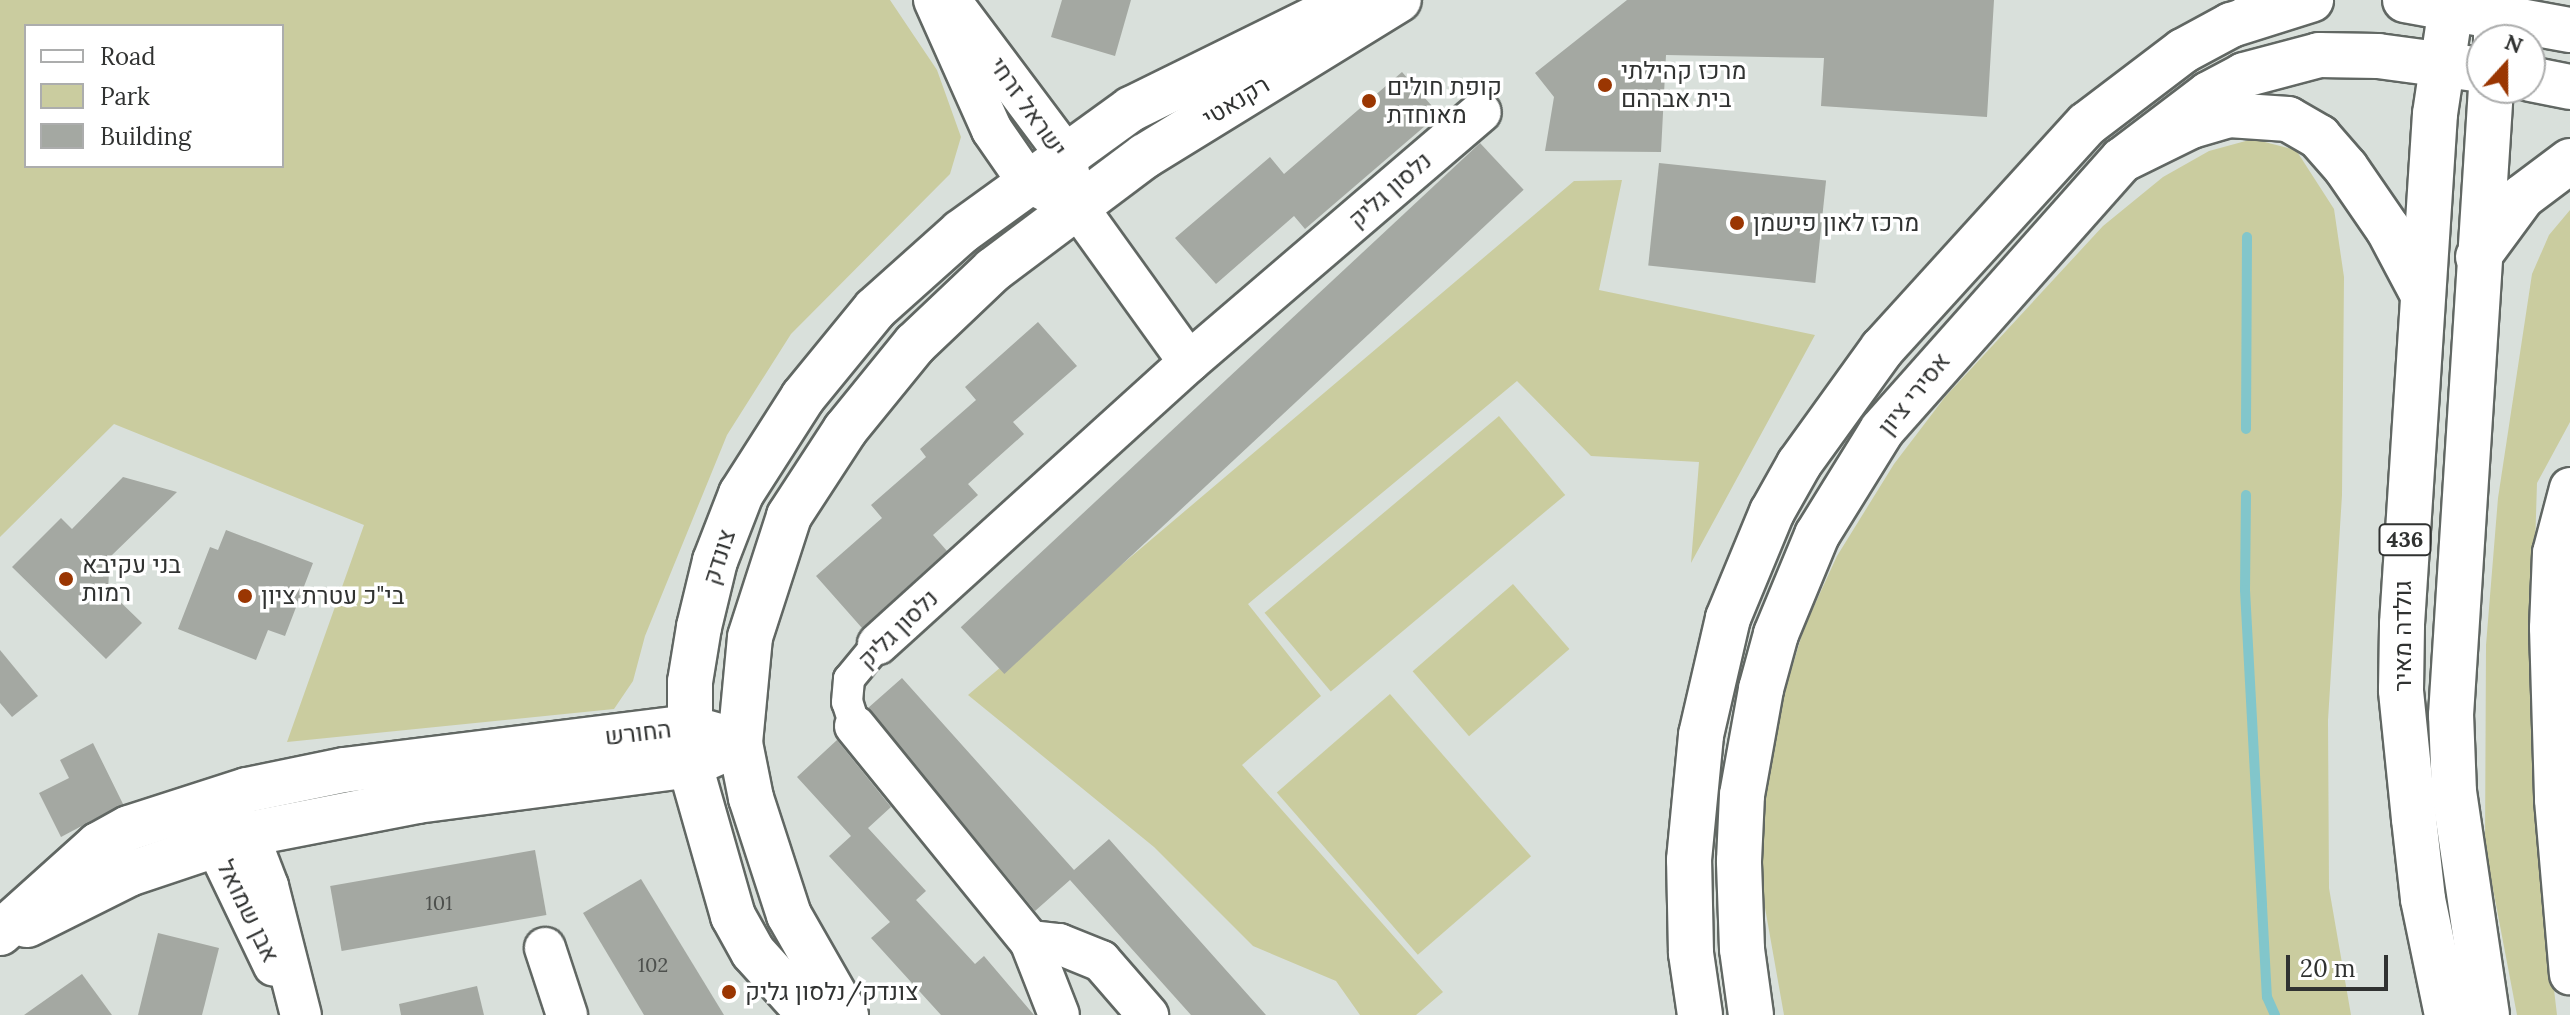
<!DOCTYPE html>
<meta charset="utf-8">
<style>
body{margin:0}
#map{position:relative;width:2570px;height:1015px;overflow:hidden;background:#d9e0db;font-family:Lora,Heebo,serif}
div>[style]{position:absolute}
.green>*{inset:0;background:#cacc9f;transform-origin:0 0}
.stream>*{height:10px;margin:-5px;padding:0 5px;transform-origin:5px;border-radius:5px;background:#82c6cb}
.building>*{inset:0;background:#a4a8a2;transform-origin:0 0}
.roads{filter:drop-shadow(2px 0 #616763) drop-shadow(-2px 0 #616763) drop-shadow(0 2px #616763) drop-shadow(0 -2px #616763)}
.pedestrian>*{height:30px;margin:-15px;padding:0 15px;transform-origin:15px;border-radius:15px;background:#fff}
.minor>*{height:40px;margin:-20px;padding:0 20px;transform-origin:20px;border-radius:20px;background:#fff}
.tertiary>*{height:44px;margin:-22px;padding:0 22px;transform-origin:22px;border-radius:22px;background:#fff}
.primary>*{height:44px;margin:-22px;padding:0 22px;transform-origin:22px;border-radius:22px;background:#fff}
.dots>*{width:22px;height:22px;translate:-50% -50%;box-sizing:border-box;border:4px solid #fff;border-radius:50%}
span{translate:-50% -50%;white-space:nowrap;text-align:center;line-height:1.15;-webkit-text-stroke:7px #fff;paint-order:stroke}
.number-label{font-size:20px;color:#4d504d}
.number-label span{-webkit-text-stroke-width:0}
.shield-label span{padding:2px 6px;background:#fff;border:2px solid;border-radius:6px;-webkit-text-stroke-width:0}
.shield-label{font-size:22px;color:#303231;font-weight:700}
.poi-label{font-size:24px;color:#303231}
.left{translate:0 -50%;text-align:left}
.street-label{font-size:24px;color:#303231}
.legend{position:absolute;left:24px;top:24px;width:260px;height:144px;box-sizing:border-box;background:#fff;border:2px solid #acadad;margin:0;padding:10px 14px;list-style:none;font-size:24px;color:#303231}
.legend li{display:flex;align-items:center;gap:16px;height:40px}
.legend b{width:40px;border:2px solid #acadad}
.north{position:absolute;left:2466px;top:24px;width:80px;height:80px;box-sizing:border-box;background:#fff;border:2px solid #acadad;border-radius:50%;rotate:21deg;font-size:22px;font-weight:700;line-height:32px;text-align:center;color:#303231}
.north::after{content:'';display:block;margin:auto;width:28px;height:36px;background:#9a3602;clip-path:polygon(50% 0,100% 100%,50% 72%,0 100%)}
.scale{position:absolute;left:2286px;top:955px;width:102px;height:36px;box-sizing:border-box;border:4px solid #303231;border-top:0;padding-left:10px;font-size:24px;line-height:28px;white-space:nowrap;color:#303231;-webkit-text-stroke:6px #fff;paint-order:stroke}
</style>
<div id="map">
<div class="green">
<div style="clip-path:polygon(evenodd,0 0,890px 0,937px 70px,961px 137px,950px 174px,791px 334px,727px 435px,645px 636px,633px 681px,614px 709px,287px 742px,364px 525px,114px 424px,0 537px,0 0,26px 26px,282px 26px,282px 166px,26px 166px,26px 26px)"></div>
<div style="clip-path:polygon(2253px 139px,2296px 150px,2334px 209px,2344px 277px,2342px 495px,2328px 720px,2329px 888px,2351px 1015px,1784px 1015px,1759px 874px,1766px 797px,1782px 700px,1804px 628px,1837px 556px,1894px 464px,1945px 397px,2103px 226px,2163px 177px,2209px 151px)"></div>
<div style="clip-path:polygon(1622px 180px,1599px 290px,1815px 335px,1691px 563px,1699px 462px,1591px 456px,1517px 381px,1248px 604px,1321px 696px,1242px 765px,1443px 992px,1416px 1015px,1360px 1015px,1336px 981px,1253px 946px,1154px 847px,968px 695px,1574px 181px)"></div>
<div style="clip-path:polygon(2570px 210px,2570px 422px,2537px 483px,2531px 678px,2541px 878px,2557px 1015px,2517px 1015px,2485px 847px,2486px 645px,2498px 498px,2532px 274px,2549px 235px)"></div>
<div style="left:1499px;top:416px;width:103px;height:306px;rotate:50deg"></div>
<div style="left:1513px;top:584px;width:86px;height:133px;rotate:49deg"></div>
<div style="left:1390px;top:694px;width:215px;height:150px;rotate:49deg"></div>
</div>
<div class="stream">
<div style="left:2246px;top:429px;width:192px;rotate:-89.7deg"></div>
<div style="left:2246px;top:495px;width:95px;rotate:90.6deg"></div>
<div style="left:2245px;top:590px;width:316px;rotate:86.9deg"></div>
<div style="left:2262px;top:906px;width:91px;rotate:86.9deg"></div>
<div style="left:2267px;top:997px;width:20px;rotate:66deg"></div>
</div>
<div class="building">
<div style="clip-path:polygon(1062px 0,1131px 0,1115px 56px,1051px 37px)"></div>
<div style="clip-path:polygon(1627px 0,1994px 0,1987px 117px,1821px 106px,1824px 58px,1666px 55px,1661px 152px,1545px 151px,1554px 97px,1535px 73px)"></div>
<div style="clip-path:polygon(1402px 72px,1439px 114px,1305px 229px,1294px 216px,1216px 284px,1175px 238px,1270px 157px,1284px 174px)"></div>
<div style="left:1480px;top:143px;width:64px;height:710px;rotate:47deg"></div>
<div style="left:1659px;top:163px;width:168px;height:103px;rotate:6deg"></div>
<div style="clip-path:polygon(1038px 322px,1077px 366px,1013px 422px,1024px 434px,968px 484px,978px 495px,933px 535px,947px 551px,862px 628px,816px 576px,882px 518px,871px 505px,926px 457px,920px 449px,976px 400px,965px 387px)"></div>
<div style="clip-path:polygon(123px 477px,177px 492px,110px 557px,108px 590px,142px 623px,106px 659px,12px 567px,61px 518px,72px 529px)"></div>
<div style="clip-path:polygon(226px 530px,313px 563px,285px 636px,268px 630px,256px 660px,178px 629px,210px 547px,218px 550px)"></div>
<div style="clip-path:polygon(0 650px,38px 696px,12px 717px,0 703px)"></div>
<div style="clip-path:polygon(902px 678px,1074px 870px,1109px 839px,1266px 1015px,1191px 1015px,1070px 880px,1035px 911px,868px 708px)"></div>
<div style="clip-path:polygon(837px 740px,891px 807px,868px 828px,926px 891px,916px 900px,975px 964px,984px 956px,1034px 1015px,941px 1015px,871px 938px,890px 922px,829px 856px,851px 836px,797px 777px)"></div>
<div style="clip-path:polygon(93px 743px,123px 804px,61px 837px,39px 793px,69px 778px,60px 760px)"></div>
<div style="left:535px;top:850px;width:66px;height:208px;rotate:80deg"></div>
<div style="clip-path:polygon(641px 879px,724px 1015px,644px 1015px,583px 913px)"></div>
<div style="clip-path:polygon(158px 933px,219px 948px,202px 1015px,138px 1015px)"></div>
<div style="clip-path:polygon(82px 974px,112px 1015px,24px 1015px)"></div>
<div style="clip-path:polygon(477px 986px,484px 1015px,401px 1015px,399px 1004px)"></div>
</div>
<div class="roads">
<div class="pedestrian">
<div style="left:855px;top:726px;width:25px;rotate:-108deg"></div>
<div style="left:847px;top:702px;width:23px;rotate:-85deg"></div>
<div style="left:849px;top:679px;width:45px;rotate:-50.4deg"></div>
</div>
<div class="minor">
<div style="left:934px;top:0;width:142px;rotate:66deg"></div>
<div style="left:992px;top:130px;width:63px;rotate:55.3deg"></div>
<div style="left:1028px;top:182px;width:34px;rotate:27deg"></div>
<div style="left:950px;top:0;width:192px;rotate:53.2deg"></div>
<div style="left:1065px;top:154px;width:52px;rotate:77.8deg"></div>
<div style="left:1076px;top:205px;width:193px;rotate:54.3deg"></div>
<div style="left:2570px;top:488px;width:67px;rotate:104.7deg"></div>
<div style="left:2553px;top:553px;width:75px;rotate:92.3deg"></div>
<div style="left:2550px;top:628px;width:172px;rotate:88.3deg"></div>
<div style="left:2555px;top:800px;width:175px;rotate:85.1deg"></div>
<div style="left:878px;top:644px;width:420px;rotate:-42.2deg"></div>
<div style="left:1189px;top:362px;width:384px;rotate:-40.6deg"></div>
<div style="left:855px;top:726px;width:277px;rotate:50.9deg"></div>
<div style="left:1030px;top:941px;width:79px;rotate:68.6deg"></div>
<div style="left:217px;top:811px;width:32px;rotate:94deg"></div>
<div style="left:215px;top:843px;width:136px;rotate:64.4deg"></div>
<div style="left:228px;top:811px;width:30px;rotate:49deg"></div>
<div style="left:248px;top:834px;width:56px;rotate:69deg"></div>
<div style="left:268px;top:886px;width:133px;rotate:75.7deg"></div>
<div style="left:1030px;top:941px;width:29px;rotate:6deg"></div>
<div style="left:1059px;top:944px;width:45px;rotate:22deg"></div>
<div style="left:1101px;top:961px;width:72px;rotate:49deg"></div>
<div style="left:545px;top:948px;width:71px;rotate:71.8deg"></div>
</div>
<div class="tertiary">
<div style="left:2405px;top:0;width:168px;rotate:10.3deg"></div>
<div style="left:2530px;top:79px;width:41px;rotate:11.3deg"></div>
<div style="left:27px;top:925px;width:114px;rotate:-26.6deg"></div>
<div style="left:129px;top:874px;width:126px;rotate:-18.6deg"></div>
<div style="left:248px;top:834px;width:172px;rotate:-11deg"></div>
<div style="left:417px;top:801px;width:275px;rotate:-7.5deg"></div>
<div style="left:690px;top:765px;width:27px;rotate:-24deg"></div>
<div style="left:0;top:933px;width:132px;rotate:-41.9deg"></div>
<div style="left:98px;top:845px;width:35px;rotate:-29deg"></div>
<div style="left:129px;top:828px;width:124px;rotate:-17.9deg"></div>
<div style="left:247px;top:790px;width:99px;rotate:-11.7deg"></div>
<div style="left:344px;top:770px;width:346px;rotate:-7.1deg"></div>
<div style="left:687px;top:727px;width:29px;rotate:16deg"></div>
<div style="left:810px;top:1015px;width:85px;rotate:-132.1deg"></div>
<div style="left:753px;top:952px;width:41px;rotate:-119.1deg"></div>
<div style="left:733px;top:916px;width:157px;rotate:-105.9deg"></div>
<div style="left:690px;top:765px;width:83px;rotate:-90deg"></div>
<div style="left:690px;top:682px;width:56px;rotate:-80.7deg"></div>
<div style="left:699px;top:627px;width:68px;rotate:-76.4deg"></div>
<div style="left:715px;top:561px;width:72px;rotate:-68.8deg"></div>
<div style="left:741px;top:494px;width:115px;rotate:-57.4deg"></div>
<div style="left:803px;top:397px;width:114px;rotate:-50.7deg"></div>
<div style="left:875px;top:309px;width:115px;rotate:-41.8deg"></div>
<div style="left:961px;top:232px;width:210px;rotate:-35.9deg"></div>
<div style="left:1131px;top:109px;width:247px;rotate:-26.2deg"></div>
<div style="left:846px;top:1015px;width:115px;rotate:-119.7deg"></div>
<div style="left:789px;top:915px;width:123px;rotate:-108deg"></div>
<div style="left:751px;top:798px;width:56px;rotate:-101.3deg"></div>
<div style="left:740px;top:743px;width:106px;rotate:-84.6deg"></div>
<div style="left:750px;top:637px;width:127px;rotate:-72.1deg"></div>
<div style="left:789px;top:516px;width:103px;rotate:-56.9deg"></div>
<div style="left:845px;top:430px;width:111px;rotate:-50.9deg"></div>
<div style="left:915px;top:344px;width:108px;rotate:-43.5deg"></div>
<div style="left:993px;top:270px;width:190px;rotate:-36.9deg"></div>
<div style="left:1145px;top:156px;width:298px;rotate:-31.6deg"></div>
<div style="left:1700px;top:1015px;width:63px;rotate:-98.3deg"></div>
<div style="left:1691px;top:953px;width:93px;rotate:-91.2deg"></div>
<div style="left:1689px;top:860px;width:126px;rotate:-84.5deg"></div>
<div style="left:1701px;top:735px;width:120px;rotate:-77deg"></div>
<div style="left:1728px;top:618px;width:115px;rotate:-67.5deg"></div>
<div style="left:1772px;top:512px;width:55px;rotate:-60.6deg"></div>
<div style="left:1799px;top:464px;width:142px;rotate:-54.2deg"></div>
<div style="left:1882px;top:349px;width:304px;rotate:-47.7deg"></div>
<div style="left:2087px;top:124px;width:121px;rotate:-37.2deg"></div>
<div style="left:2183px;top:51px;width:55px;rotate:-28.4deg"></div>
<div style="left:2231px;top:25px;width:84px;rotate:-17.4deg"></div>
<div style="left:1751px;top:1015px;width:67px;rotate:-97.8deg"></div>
<div style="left:1742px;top:949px;width:88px;rotate:-92deg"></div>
<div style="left:1739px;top:861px;width:66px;rotate:-87.4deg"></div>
<div style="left:1742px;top:795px;width:108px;rotate:-79.8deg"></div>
<div style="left:1761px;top:689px;width:57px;rotate:-74.7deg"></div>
<div style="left:1776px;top:634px;width:107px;rotate:-67.5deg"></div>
<div style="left:1817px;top:535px;width:123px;rotate:-58.2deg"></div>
<div style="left:1882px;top:430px;width:361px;rotate:-48.4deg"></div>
<div style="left:2122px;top:160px;width:109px;rotate:-37.2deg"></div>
<div style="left:2209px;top:94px;width:40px;rotate:-28deg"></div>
<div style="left:2244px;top:75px;width:78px;rotate:-14.9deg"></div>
<div style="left:2319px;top:55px;width:59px;rotate:1deg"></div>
<div style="left:2378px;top:56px;width:105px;rotate:7.7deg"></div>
</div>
<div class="primary">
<div style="left:2245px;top:20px;width:34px;rotate:-37deg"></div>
<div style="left:2496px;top:40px;width:40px;rotate:-85.7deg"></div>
<div style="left:2122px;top:160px;width:77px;rotate:-26.2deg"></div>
<div style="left:2191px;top:126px;width:40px;rotate:-16deg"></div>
<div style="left:2229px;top:115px;width:59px;rotate:3.9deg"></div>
<div style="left:2288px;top:119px;width:36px;rotate:30deg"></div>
<div style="left:2319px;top:137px;width:41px;rotate:48.9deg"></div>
<div style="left:2346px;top:168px;width:74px;rotate:55.5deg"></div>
<div style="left:2388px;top:229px;width:72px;rotate:62deg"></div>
<div style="left:2478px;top:257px;width:74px;rotate:-53.7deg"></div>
<div style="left:2522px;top:197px;width:60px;rotate:-36.9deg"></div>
<div style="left:2447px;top:1015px;width:118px;rotate:-101.7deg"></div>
<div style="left:2423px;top:899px;width:81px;rotate:-96.4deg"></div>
<div style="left:2414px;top:819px;width:130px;rotate:-95.8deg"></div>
<div style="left:2401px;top:690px;width:66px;rotate:-89.1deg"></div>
<div style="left:2402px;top:624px;width:511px;rotate:-86.3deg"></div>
<div style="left:2435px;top:114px;width:115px;rotate:-81.5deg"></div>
<div style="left:2487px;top:1015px;width:225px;rotate:-98.4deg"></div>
<div style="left:2454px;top:792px;width:77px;rotate:-92.2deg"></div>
<div style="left:2451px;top:715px;width:628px;rotate:-86.35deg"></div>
</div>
</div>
<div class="dots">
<div style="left:1605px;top:85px;background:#9a3602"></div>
<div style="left:1369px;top:101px;background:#9a3602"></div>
<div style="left:1737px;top:223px;background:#9a3602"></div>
<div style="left:66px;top:579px;background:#9a3602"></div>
<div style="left:245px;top:596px;background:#9a3602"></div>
<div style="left:729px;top:992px;background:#9a3602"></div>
</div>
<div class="number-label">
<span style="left:439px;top:902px">101</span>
<span style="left:653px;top:964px">102</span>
</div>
<div class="shield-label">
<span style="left:2405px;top:540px">436</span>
</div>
<div class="poi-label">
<span class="left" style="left:1621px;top:85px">מרכז קהילתי<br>בית אברהם</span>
<span class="left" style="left:1387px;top:101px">קופת חולים<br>מאוחדת</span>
<span class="left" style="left:1753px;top:223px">מרכז לאון פישמן</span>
<span class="left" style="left:82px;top:579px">בני עקיבא<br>רמות</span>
<span class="left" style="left:261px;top:596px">בי"כ עטרת ציון</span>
<span class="left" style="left:745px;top:992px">צונדק/נלסון גליק</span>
</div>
<div class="street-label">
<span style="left:1236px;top:101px;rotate:-31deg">רקנאטי</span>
<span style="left:1028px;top:107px;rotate:55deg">ישראל זרחי</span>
<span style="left:1390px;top:190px;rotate:-41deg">נלסון גליק</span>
<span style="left:1914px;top:394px;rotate:-51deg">אסירי ציון</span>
<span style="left:719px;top:557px;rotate:-72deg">צונדק</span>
<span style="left:898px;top:629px;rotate:-44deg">נלסון גליק</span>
<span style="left:2403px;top:636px;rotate:-90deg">גולדה מאיר</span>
<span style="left:638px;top:733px;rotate:-7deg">החורש</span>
<span style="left:248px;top:911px;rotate:64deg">אבן שמואל</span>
</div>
<ul class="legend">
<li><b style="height:10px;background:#fff"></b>Road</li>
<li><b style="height:22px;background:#cacc9f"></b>Park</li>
<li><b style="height:22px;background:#a4a8a2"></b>Building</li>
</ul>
<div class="north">N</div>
<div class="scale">20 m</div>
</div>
